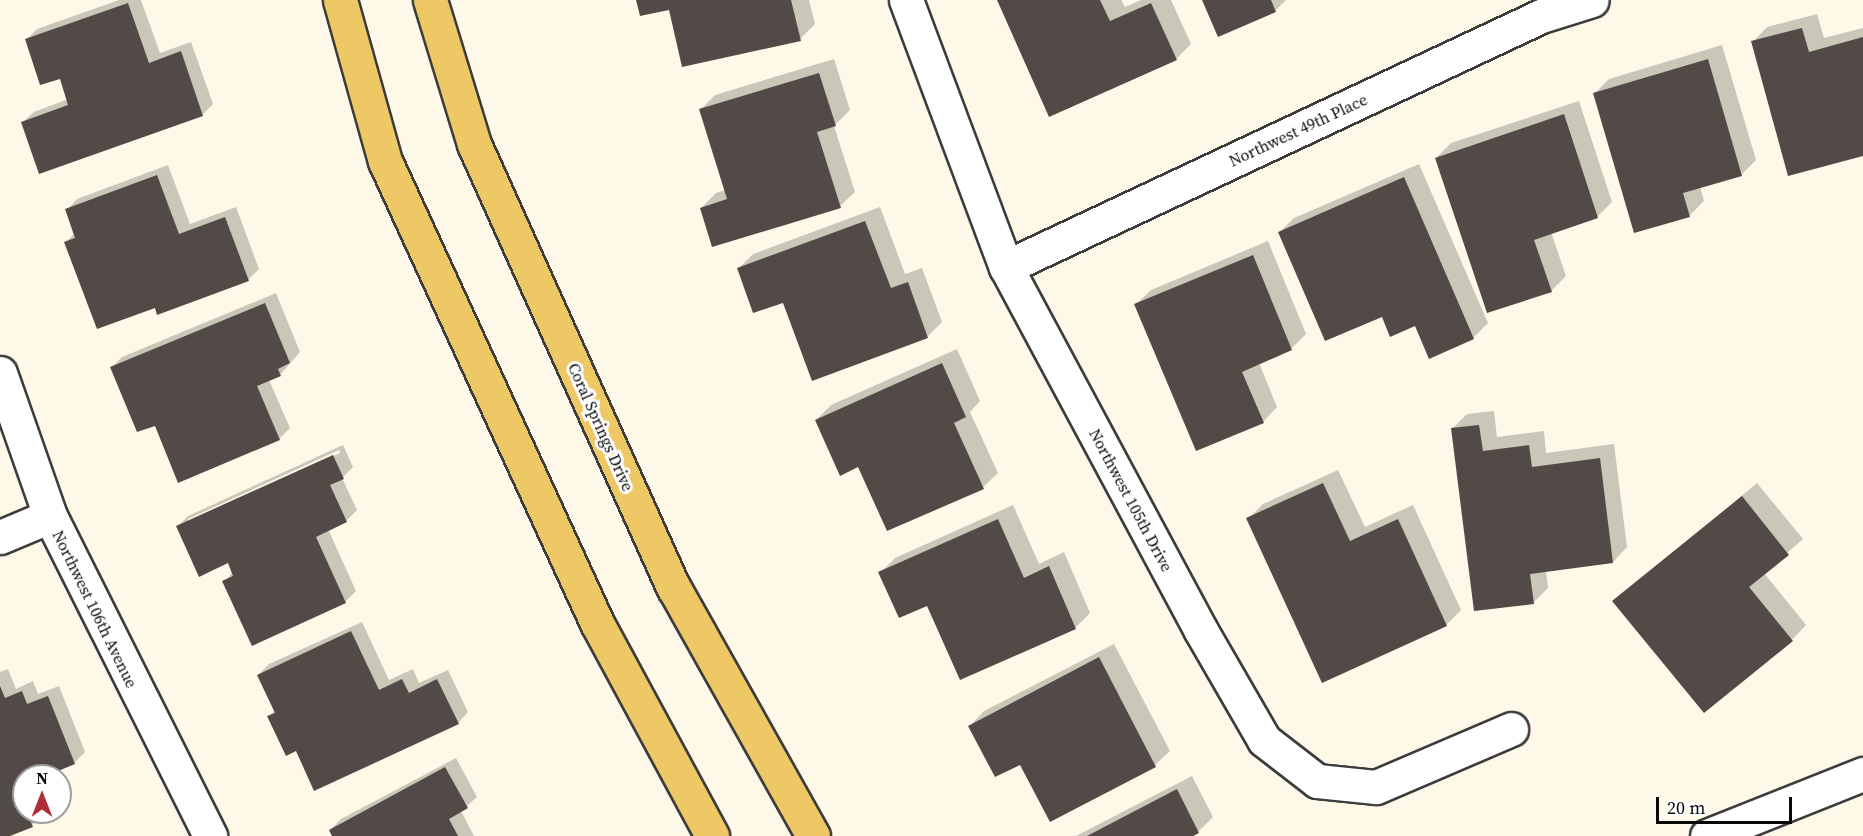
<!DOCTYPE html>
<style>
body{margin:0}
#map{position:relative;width:1863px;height:836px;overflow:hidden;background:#fdf8e7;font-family:"Source Serif 4",serif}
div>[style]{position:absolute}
.shadow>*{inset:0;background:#0003}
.building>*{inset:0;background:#514a47}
.roads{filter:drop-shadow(2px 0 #3c3c3c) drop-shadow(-2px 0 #3c3c3c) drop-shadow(0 2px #3c3c3c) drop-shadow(0 -2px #3c3c3c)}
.minor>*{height:33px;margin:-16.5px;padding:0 16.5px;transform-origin:16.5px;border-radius:16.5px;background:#fff}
.major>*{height:33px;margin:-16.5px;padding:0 16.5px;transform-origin:16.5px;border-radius:16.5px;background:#efc866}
span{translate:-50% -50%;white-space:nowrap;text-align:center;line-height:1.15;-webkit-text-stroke:6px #fff;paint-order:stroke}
.street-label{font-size:16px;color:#090909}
.north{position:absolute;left:12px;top:764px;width:60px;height:60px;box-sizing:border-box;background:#fff;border:2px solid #9d9d9d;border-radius:50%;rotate:0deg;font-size:16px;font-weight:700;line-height:24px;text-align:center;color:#090909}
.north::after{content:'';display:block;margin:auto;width:21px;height:27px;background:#ae2c38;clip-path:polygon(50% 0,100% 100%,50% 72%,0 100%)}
.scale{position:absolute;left:1656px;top:797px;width:136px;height:27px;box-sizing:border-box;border:3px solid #090909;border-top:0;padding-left:8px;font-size:18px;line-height:21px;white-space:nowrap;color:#090909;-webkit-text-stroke:4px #fff;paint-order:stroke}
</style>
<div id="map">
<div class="shadow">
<div style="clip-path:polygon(119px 0,141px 0,160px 53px,191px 42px,213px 104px,202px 115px,23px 122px,34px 112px,68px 99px,61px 77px,26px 40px,37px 29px)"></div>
<div style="clip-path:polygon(638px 0,809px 0,815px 24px,800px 39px)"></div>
<div style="clip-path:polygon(999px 0,1121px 0,1125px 7px,1141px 0,1171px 0,1191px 44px,1176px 59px)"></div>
<div style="clip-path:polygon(1203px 0,1286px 0,1275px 11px)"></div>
<div style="clip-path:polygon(1817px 14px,1824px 38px,1863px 28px,1863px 154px,1753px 42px,1767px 27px)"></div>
<div style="clip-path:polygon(1722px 45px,1756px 160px,1741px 175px,1700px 187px,1704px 201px,1689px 216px,1594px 94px,1609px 79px)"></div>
<div style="clip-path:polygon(834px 59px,850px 110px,834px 126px,855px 192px,840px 206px,701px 208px,716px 193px,726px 190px,701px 109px,715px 95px)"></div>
<div style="clip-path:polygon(1579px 101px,1612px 202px,1597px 217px,1551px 232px,1566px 276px,1551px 291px,1436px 158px,1451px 143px)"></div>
<div style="clip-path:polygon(1419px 164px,1488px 323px,1473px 338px,1383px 315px,1280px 232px,1294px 218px)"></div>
<div style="clip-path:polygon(168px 165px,190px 224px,236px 207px,259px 269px,248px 280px,156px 306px,66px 242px,75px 233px,67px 210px,77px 199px)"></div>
<div style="clip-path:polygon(880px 207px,905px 274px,922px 268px,942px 322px,927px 337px,784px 301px,738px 269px,753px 254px)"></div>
<div style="clip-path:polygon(1268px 241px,1306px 334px,1291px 349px,1259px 363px,1277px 407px,1263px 422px,1136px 304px,1151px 290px)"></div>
<div style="clip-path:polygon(276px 293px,300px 352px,280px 375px,269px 380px,290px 428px,279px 439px,156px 424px,111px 368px,122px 357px)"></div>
<div style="clip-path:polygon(957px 349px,980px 401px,970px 412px,998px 473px,983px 487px,859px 465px,816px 420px,831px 405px)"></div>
<div style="clip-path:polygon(1494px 411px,1497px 437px,1544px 431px,1546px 453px,1614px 444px,1627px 547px,1613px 562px,1546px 570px,1548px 588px,1533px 603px,1453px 428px,1467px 414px)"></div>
<div style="clip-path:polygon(evenodd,343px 445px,353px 467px,342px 478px,357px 510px,346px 521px,328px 529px,356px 591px,346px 601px,253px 644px,224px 582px,233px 572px,229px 561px,178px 526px,188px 516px,343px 445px,339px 450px,340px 453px,188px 522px,188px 519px,339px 450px)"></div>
<div style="clip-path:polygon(1338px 470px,1365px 527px,1413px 505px,1461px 610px,1446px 625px,1248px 519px,1263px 504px)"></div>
<div style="clip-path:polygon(1757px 483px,1803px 539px,1764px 573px,1806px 625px,1792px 640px,1614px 601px)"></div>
<div style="clip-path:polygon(1013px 505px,1039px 564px,1064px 552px,1090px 613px,1075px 628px,880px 573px,895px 558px)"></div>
<div style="clip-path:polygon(362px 622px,389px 680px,413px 669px,419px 683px,448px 670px,468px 712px,458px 723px,296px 749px,269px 716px,275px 710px,258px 675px,269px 664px)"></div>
<div style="clip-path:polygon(1114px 644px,1170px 751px,1155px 765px,1051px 820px,1021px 763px,970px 726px,984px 711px)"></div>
<div style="clip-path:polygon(8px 669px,16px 689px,33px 681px,38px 694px,59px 686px,85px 752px,74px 763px,42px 776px,24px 776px,24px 812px,43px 815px,32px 825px,0 836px,0 672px)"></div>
<div style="clip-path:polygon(456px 758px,477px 797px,461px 811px,474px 836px,334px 836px,330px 830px,341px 819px)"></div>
<div style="clip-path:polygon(1192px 776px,1213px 817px,1194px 836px,1076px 836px)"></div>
</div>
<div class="building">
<div style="clip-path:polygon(636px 0,791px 0,801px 41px,682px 67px,669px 10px,640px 16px)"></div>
<div style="clip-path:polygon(997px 0,1100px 0,1110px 21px,1151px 3px,1177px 60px,1049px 117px)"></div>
<div style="clip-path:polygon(1202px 0,1271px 0,1276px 12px,1218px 37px)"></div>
<div style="clip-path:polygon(128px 3px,149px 63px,181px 51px,203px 116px,39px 174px,21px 122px,68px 105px,60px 79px,40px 85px,25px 39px)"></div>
<div style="clip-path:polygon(1802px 28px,1809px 52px,1863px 37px,1863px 156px,1788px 176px,1751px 41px)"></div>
<div style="clip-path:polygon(1708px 59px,1742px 176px,1683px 193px,1690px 217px,1634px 233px,1593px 93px)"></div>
<div style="clip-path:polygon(819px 73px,836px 126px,817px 132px,841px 208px,712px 247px,700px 208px,727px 199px,699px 109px)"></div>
<div style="clip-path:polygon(1564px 114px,1598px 218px,1534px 240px,1552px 292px,1487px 313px,1435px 158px)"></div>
<div style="clip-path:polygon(157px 175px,179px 234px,225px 217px,249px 281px,157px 315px,155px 308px,97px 329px,64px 242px,75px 238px,65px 209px)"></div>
<div style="clip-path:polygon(1404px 177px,1474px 339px,1429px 359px,1415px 326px,1390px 337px,1382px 317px,1325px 341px,1278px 232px)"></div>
<div style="clip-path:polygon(865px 221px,891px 288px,908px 282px,928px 338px,812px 381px,783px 303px,753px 313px,737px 268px)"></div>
<div style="clip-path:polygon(1253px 255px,1292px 350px,1242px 372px,1264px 423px,1196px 451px,1134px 304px)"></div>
<div style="clip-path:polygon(265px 303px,290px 363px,278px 369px,281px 376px,257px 386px,280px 440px,178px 483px,155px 426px,137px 432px,110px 367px)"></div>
<div style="clip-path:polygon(942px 363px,966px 417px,954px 423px,984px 489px,887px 531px,858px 467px,840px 476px,815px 420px)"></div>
<div style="clip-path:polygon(1479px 425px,1483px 451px,1529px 445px,1532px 467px,1600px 458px,1613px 563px,1530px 574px,1534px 604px,1474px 611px,1451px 428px)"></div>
<div style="clip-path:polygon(333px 455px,344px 479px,330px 485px,347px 522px,316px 537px,346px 603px,252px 646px,222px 581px,233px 576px,228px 563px,199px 577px,176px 526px)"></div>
<div style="clip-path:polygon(1323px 483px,1350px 541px,1398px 519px,1447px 626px,1322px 683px,1246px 518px)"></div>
<div style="clip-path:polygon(1742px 496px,1789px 555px,1749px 587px,1793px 641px,1704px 713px,1612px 601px)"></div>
<div style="clip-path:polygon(998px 519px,1024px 578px,1049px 566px,1076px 629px,960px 680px,927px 606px,899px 618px,878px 572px)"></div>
<div style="clip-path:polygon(351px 631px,379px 690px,402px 679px,409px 693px,437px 679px,459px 724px,314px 791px,296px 751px,286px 756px,267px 716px,275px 713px,257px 675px)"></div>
<div style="clip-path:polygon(1099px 657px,1156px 767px,1050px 822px,1020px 765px,995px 777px,968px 726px)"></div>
<div style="clip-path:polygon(0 686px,5px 698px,22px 691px,27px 704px,48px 696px,75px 764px,46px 776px,24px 776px,24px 785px,17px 788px,33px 827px,10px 836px,0 836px)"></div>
<div style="clip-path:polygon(445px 767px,468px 808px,449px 819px,458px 836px,332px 836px,329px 830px)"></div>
<div style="clip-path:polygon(1177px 789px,1199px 833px,1193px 836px,1087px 836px)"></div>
</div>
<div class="roads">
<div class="minor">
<div style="left:906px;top:0;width:285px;rotate:69.5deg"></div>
<div style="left:1006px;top:267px;width:411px;rotate:61.8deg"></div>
<div style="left:1200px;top:629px;width:128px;rotate:60deg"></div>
<div style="left:1264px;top:740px;width:67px;rotate:37.7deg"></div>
<div style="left:1317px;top:781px;width:59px;rotate:5.8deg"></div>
<div style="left:1376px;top:787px;width:147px;rotate:-23.2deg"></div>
<div style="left:1006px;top:267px;width:591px;rotate:-25.13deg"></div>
<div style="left:1541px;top:16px;width:53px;rotate:-17.4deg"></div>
<div style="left:0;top:373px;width:151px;rotate:70.7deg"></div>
<div style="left:50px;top:516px;width:358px;rotate:63.4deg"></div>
<div style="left:0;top:537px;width:54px;rotate:-22.8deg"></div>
<div style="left:1707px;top:836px;width:168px;rotate:-21.7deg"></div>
</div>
<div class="major">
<div style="left:340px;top:0;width:167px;rotate:74.4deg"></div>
<div style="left:385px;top:161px;width:508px;rotate:65.35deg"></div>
<div style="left:597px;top:623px;width:242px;rotate:61.6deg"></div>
<div style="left:430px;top:0;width:151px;rotate:73deg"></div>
<div style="left:474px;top:144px;width:487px;rotate:65.8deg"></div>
<div style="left:674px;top:588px;width:284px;rotate:60.7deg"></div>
</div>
</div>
<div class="street-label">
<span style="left:1298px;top:130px;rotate:-25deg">Northwest 49th Place</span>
<span style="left:601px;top:427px;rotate:66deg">Coral Springs Drive</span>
<span style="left:1131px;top:500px;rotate:62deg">Northwest 105th Drive</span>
<span style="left:95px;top:609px;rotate:64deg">Northwest 106th Avenue</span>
</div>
<div class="north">N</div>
<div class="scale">20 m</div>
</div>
